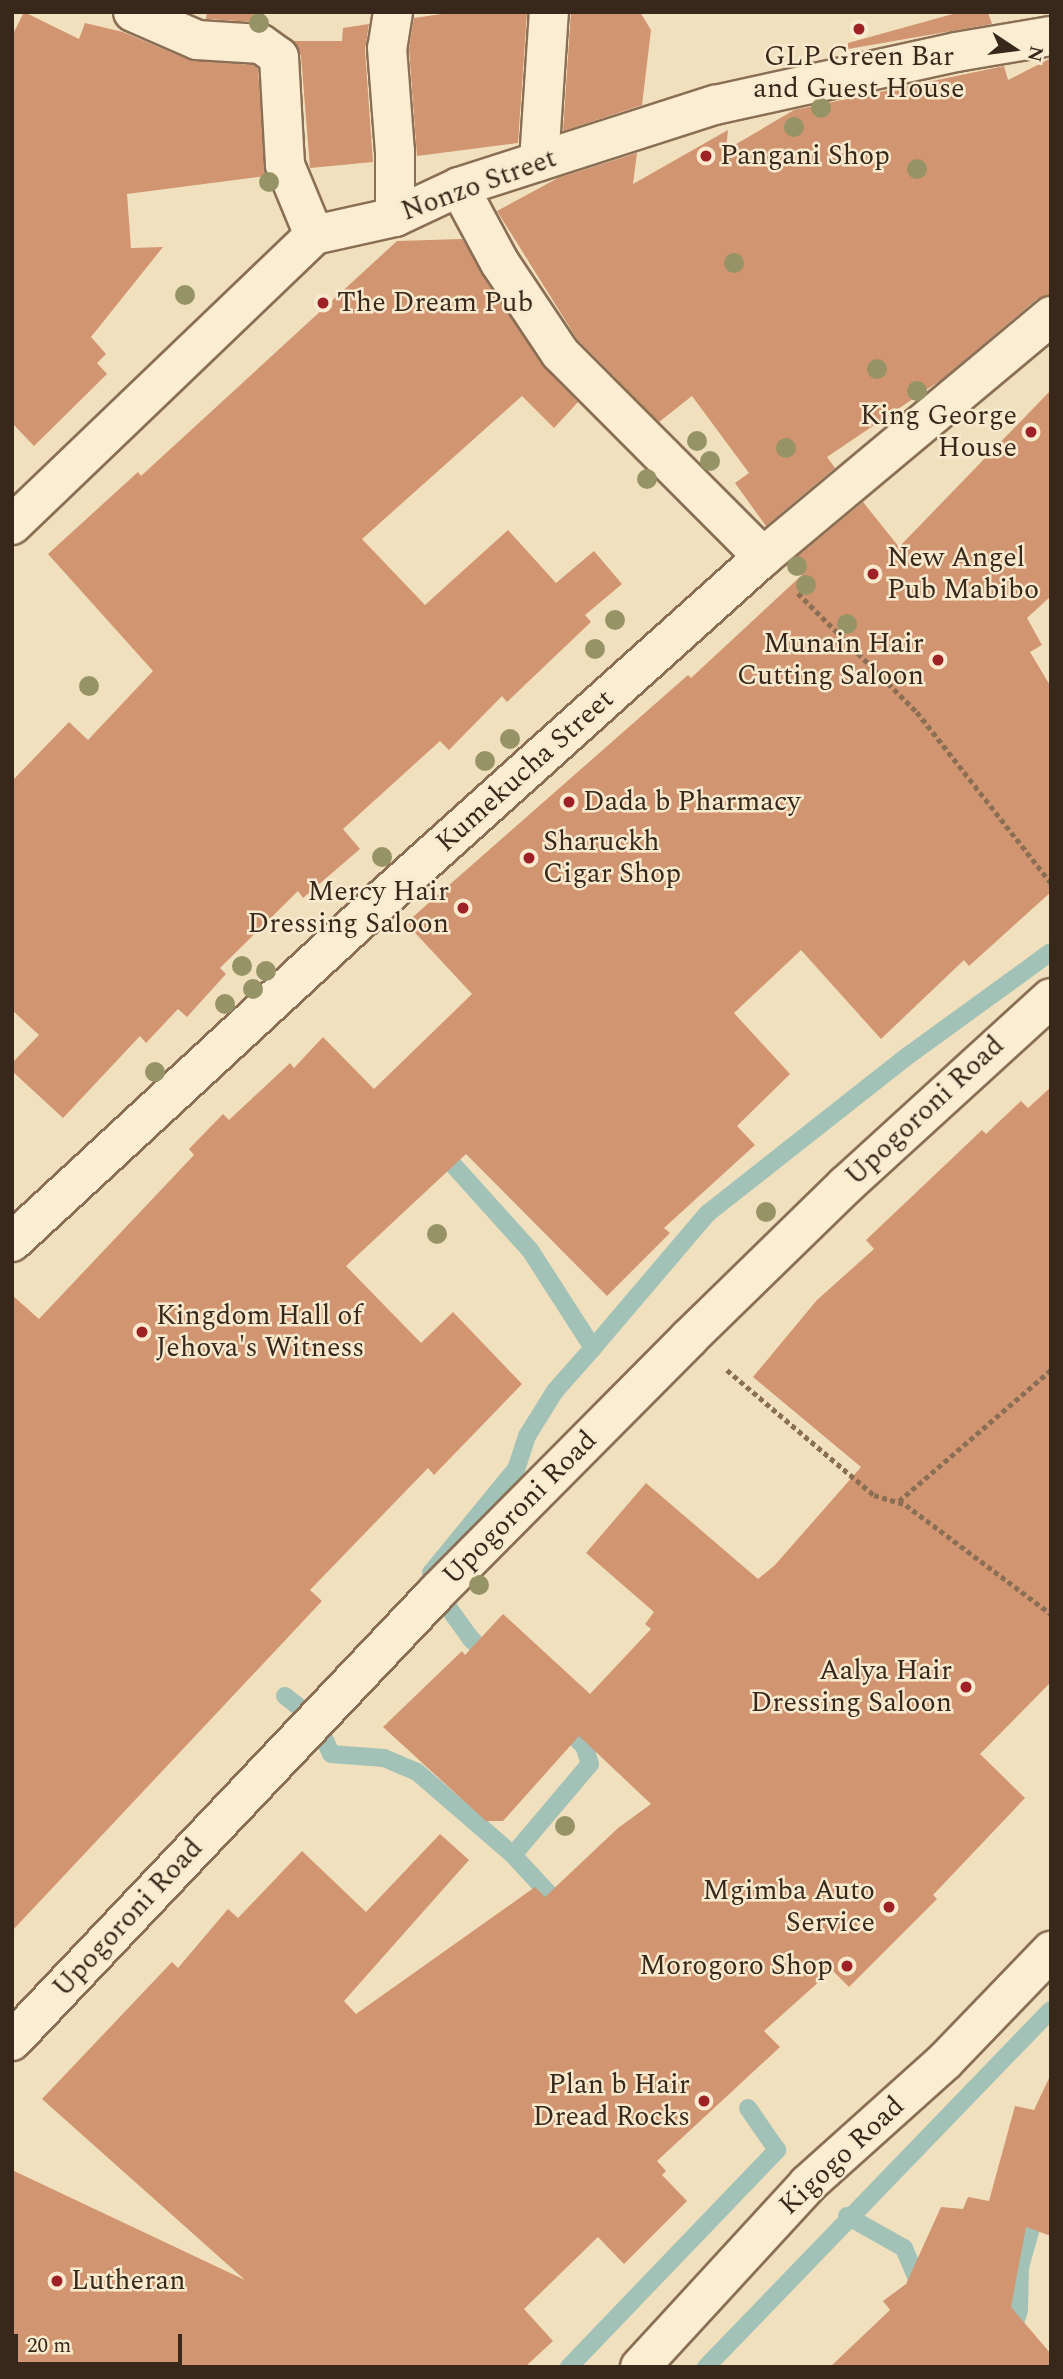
<!DOCTYPE html>
<style>
body{margin:0}
#map{position:relative;width:1063px;height:2379px;overflow:hidden;background:#f1e0be;font-family:Spectral,serif}
div>[style]{position:absolute}
.stream>*{height:18px;margin:-9px;padding:0 9px;transform-origin:9px;border-radius:9px;background:#a2c2b7}
.building>*{inset:0;background:#d29571}
.path>*{height:4.5px;margin-top:-2.25px;transform-origin:0;background:repeating-linear-gradient(90deg,#8a6f55 0 5px,transparent 0 8.5px)}
.roads{filter:drop-shadow(2px 0 #8a6f55) drop-shadow(-2px 0 #8a6f55) drop-shadow(0 2px #8a6f55) drop-shadow(0 -2px #8a6f55)}
.minor>*{height:38px;margin:-19px;padding:0 19px;transform-origin:19px;border-radius:19px;background:#fbedd1}
.secondary>*{height:38px;margin:-19px;padding:0 19px;transform-origin:19px;border-radius:19px;background:#fbedd1}
.trees>*{width:20px;height:20px;margin:-10px;border-radius:50%;background:#969467}
.dots>*{width:19px;height:19px;translate:-50% -50%;box-sizing:border-box;border:4px solid #f8eace;border-radius:50%}
span{translate:-50% -50%;white-space:nowrap;text-align:center;line-height:1.15;-webkit-text-stroke:5px #f8eace;paint-order:stroke}
.poi-label{font-size:28px;color:#38281b}
.left{translate:0 -50%;text-align:left}
.right{translate:-100% -50%;text-align:right}
.street-label{font-size:28px;color:#38281b}
.frame{position:absolute;inset:0;border:14px solid #38281b;pointer-events:none}
.north{position:absolute;left:979px;top:14px;width:70px;height:70px;-webkit-text-stroke:5px #f8eace;paint-order:stroke;rotate:103deg;font-size:19px;font-weight:700;line-height:28px;text-align:center;color:#38281b}
.north::after{content:'';display:block;margin:auto;width:24px;height:32px;background:#38281b;clip-path:polygon(50% 0,100% 100%,50% 72%,0 100%)}
.scale{position:absolute;left:14px;top:2334px;width:168px;height:32px;box-sizing:border-box;border:4px solid #38281b;border-top:0;padding-left:9px;font-size:21px;line-height:24px;white-space:nowrap;color:#38281b;-webkit-text-stroke:5px #f8eace;paint-order:stroke}
</style>
<div id="map">
<div class="stream">
<div style="left:438px;top:1148px;width:137px;rotate:48deg"></div>
<div style="left:530px;top:1250px;width:117px;rotate:57.3deg"></div>
<div style="left:593px;top:1348px;width:57px;rotate:131.5deg"></div>
<div style="left:555px;top:1391px;width:53px;rotate:121.9deg"></div>
<div style="left:527px;top:1436px;width:35px;rotate:108deg"></div>
<div style="left:516px;top:1469px;width:134px;rotate:129.3deg"></div>
<div style="left:431px;top:1573px;width:20px;rotate:72deg"></div>
<div style="left:437px;top:1592px;width:58px;rotate:54.1deg"></div>
<div style="left:471px;top:1639px;width:29px;rotate:44deg"></div>
<div style="left:593px;top:1348px;width:177px;rotate:-49.6deg"></div>
<div style="left:708px;top:1213px;width:256px;rotate:-38.2deg"></div>
<div style="left:909px;top:1055px;width:175px;rotate:-36deg"></div>
<div style="left:285px;top:1696px;width:39px;rotate:38deg"></div>
<div style="left:316px;top:1720px;width:37px;rotate:66deg"></div>
<div style="left:331px;top:1754px;width:53px;rotate:4.3deg"></div>
<div style="left:384px;top:1758px;width:36px;rotate:23deg"></div>
<div style="left:417px;top:1772px;width:127px;rotate:40.8deg"></div>
<div style="left:513px;top:1855px;width:75px;rotate:47.2deg"></div>
<div style="left:513px;top:1855px;width:119px;rotate:-49.8deg"></div>
<div style="left:590px;top:1764px;width:19px;rotate:-108deg"></div>
<div style="left:584px;top:1746px;width:32px;rotate:-136deg"></div>
<div style="left:847px;top:2216px;width:65px;rotate:29.3deg"></div>
<div style="left:904px;top:2248px;width:47px;rotate:67.3deg"></div>
<div style="left:1011px;top:2336px;width:27px;rotate:-73deg"></div>
<div style="left:1019px;top:2310px;width:43px;rotate:-88.7deg"></div>
<div style="left:1020px;top:2267px;width:62px;rotate:-74.2deg"></div>
<div style="left:569px;top:2367px;width:301px;rotate:-46.2deg"></div>
<div style="left:777px;top:2150px;width:51px;rotate:-124.6deg"></div>
<div style="left:706px;top:2367px;width:496px;rotate:-46deg"></div>
</div>
<div class="building">
<div style="clip-path:polygon(24px 12px,79px 39px,85px 23px,123px 32px,189px 60px,253px 65px,258px 69px,266px 176px,127px 194px,131px 248px,163px 247px,91px 337px,106px 354px,97px 363px,107px 374px,34px 446px,12px 423px,12px 36px)"></div>
<div style="clip-path:polygon(207px 12px,254px 12px,253px 22px,206px 19px)"></div>
<div style="clip-path:polygon(455px 12px,527px 12px,518px 143px,417px 156px,409px 49px,414px 18px)"></div>
<div style="clip-path:polygon(571px 12px,640px 12px,651px 30px,642px 105px,563px 131px)"></div>
<div style="clip-path:polygon(960px 12px,988px 12px,992px 24px,848px 49px,848px 43px)"></div>
<div style="clip-path:polygon(369px 24px,365px 50px,373px 162px,310px 168px,301px 56px,293px 41px,342px 41px,343px 28px)"></div>
<div style="clip-path:polygon(1051px 58px,1051px 295px,1037px 299px,941px 380px,827px 457px,835px 468px,766px 526px,735px 483px,749px 473px,692px 396px,659px 422px,577px 339px,497px 211px,558px 178px,637px 153px,633px 184px,728px 130px,726px 150px,794px 110px,1004px 66px,1008px 80px)"></div>
<div style="clip-path:polygon(462px 239px,542px 365px,578px 402px,554px 428px,522px 396px,362px 539px,425px 605px,508px 530px,556px 583px,594px 551px,622px 584px,585px 615px,591px 622px,507px 702px,502px 696px,449px 750px,440px 741px,343px 829px,360px 849px,303px 898px,298px 891px,220px 968px,226px 974px,187px 1017px,178px 1009px,146px 1043px,140px 1036px,63px 1118px,12px 1071px,12px 1063px,39px 1035px,12px 1010px,12px 781px,69px 722px,88px 740px,153px 671px,48px 554px,138px 472px,141px 476px,397px 241px)"></div>
<div style="clip-path:polygon(1051px 390px,1051px 596px,1027px 618px,1042px 645px,1030px 652px,1051px 687px,1051px 892px,969px 966px,964px 960px,881px 1039px,801px 950px,734px 1013px,790px 1074px,737px 1126px,755px 1145px,664px 1228px,670px 1233px,607px 1296px,466px 1154px,346px 1266px,421px 1343px,453px 1312px,522px 1384px,434px 1475px,428px 1468px,310px 1590px,322px 1601px,12px 1931px,12px 1295px,39px 1319px,194px 1155px,189px 1149px,223px 1114px,229px 1120px,290px 1063px,294px 1068px,323px 1037px,374px 1089px,472px 994px,406px 923px,688px 675px,691px 678px,802px 575px,792px 561px,863px 502px,899px 547px)"></div>
<div style="clip-path:polygon(1051px 1087px,1051px 1682px,980px 1754px,1025px 1798px,933px 1895px,937px 1899px,849px 1987px,832px 1970px,764px 2031px,780px 2047px,657px 2161px,666px 2171px,662px 2175px,687px 2201px,624px 2264px,598px 2237px,524px 2309px,553px 2341px,525px 2367px,12px 2367px,12px 2170px,245px 2280px,42px 2099px,172px 1962px,178px 1968px,228px 1909px,238px 1918px,302px 1851px,366px 1912px,440px 1834px,469px 1860px,344px 2001px,356px 2014px,535px 1887px,545px 1897px,618px 1828px,651px 1804px,579px 1736px,503px 1821px,486px 1821px,383px 1727px,462px 1651px,465px 1655px,503px 1614px,590px 1694px,651px 1629px,645px 1624px,654px 1612px,586px 1553px,646px 1483px,758px 1579px,775px 1565px,861px 1467px,753px 1377px,817px 1300px,874px 1249px,866px 1240px,982px 1130px,986px 1134px,1021px 1101px,1028px 1108px)"></div>
<div style="clip-path:polygon(1051px 2074px,1051px 2236px,1026px 2227px,1011px 2307px,1051px 2354px,1051px 2367px,830px 2367px,890px 2310px,883px 2301px,906px 2284px,941px 2207px,963px 2209px,968px 2197px,989px 2201px,1015px 2106px,1034px 2110px)"></div>
</div>
<div class="path">
<div style="left:798px;top:593px;width:168px;rotate:45deg"></div>
<div style="left:917px;top:712px;width:217px;rotate:51.9deg"></div>
<div style="left:727px;top:1370px;width:193px;rotate:40.4deg"></div>
<div style="left:874px;top:1495px;width:34px;rotate:17deg"></div>
<div style="left:906px;top:1505px;width:181px;rotate:36.9deg"></div>
<div style="left:899px;top:1501px;width:201px;rotate:-40.8deg"></div>
</div>
<div class="roads">
<div class="minor">
<div style="left:133px;top:12px;width:70px;rotate:23.6deg"></div>
<div style="left:197px;top:40px;width:64px;rotate:3.6deg"></div>
<div style="left:261px;top:44px;width:22px;rotate:36deg"></div>
<div style="left:279px;top:57px;width:108px;rotate:86.8deg"></div>
<div style="left:285px;top:165px;width:76px;rotate:67.5deg"></div>
<div style="left:393px;top:12px;width:36px;rotate:99deg"></div>
<div style="left:387px;top:48px;width:103px;rotate:85.6deg"></div>
<div style="left:395px;top:151px;width:66px;rotate:90deg"></div>
<div style="left:539px;top:161px;width:149px;rotate:-86.2deg"></div>
<div style="left:459px;top:187px;width:86px;rotate:61.7deg"></div>
<div style="left:500px;top:263px;width:108px;rotate:56.3deg"></div>
<div style="left:560px;top:353px;width:288px;rotate:45.1deg"></div>
<div style="left:12px;top:525px;width:419px;rotate:-43.8deg"></div>
<div style="left:314px;top:235px;width:83px;rotate:-12.5deg"></div>
<div style="left:395px;top:217px;width:71px;rotate:-25.1deg"></div>
<div style="left:459px;top:187px;width:269px;rotate:-17.8deg"></div>
<div style="left:715px;top:105px;width:247px;rotate:-12.4deg"></div>
<div style="left:956px;top:52px;width:96px;rotate:-9.6deg"></div>
<div style="left:12px;top:1242px;width:510px;rotate:-42.77deg"></div>
<div style="left:386px;top:896px;width:507px;rotate:-41.96deg"></div>
<div style="left:763px;top:557px;width:376px;rotate:-39.9deg"></div>
<div style="left:12px;top:2041px;width:618px;rotate:-46.57deg"></div>
<div style="left:437px;top:1592px;width:358px;rotate:-45.2deg"></div>
<div style="left:689px;top:1338px;width:219px;rotate:-44.3deg"></div>
<div style="left:846px;top:1185px;width:277px;rotate:-42.4deg"></div>
</div>
<div class="secondary">
<div style="left:640px;top:2367px;width:248px;rotate:-47.4deg"></div>
<div style="left:808px;top:2184px;width:184px;rotate:-41.9deg"></div>
<div style="left:945px;top:2061px;width:153px;rotate:-46.1deg"></div>
</div>
</div>
<div class="trees">
<div style="left:259px;top:23px"></div>
<div style="left:821px;top:108px"></div>
<div style="left:794px;top:127px"></div>
<div style="left:917px;top:169px"></div>
<div style="left:269px;top:182px"></div>
<div style="left:734px;top:263px"></div>
<div style="left:185px;top:295px"></div>
<div style="left:877px;top:369px"></div>
<div style="left:917px;top:391px"></div>
<div style="left:697px;top:441px"></div>
<div style="left:786px;top:448px"></div>
<div style="left:710px;top:461px"></div>
<div style="left:647px;top:479px"></div>
<div style="left:797px;top:566px"></div>
<div style="left:806px;top:585px"></div>
<div style="left:615px;top:620px"></div>
<div style="left:847px;top:624px"></div>
<div style="left:595px;top:649px"></div>
<div style="left:89px;top:686px"></div>
<div style="left:510px;top:739px"></div>
<div style="left:485px;top:761px"></div>
<div style="left:382px;top:857px"></div>
<div style="left:242px;top:966px"></div>
<div style="left:266px;top:971px"></div>
<div style="left:253px;top:989px"></div>
<div style="left:225px;top:1004px"></div>
<div style="left:155px;top:1072px"></div>
<div style="left:766px;top:1212px"></div>
<div style="left:437px;top:1234px"></div>
<div style="left:479px;top:1585px"></div>
<div style="left:565px;top:1826px"></div>
</div>
<div class="dots">
<div style="left:859px;top:29px;background:#9e2126"></div>
<div style="left:706px;top:156px;background:#9e2126"></div>
<div style="left:323px;top:303px;background:#9e2126"></div>
<div style="left:1031px;top:432px;background:#9e2126"></div>
<div style="left:873px;top:574px;background:#9e2126"></div>
<div style="left:938px;top:660px;background:#9e2126"></div>
<div style="left:569px;top:802px;background:#9e2126"></div>
<div style="left:529px;top:858px;background:#9e2126"></div>
<div style="left:463px;top:908px;background:#9e2126"></div>
<div style="left:142px;top:1332px;background:#9e2126"></div>
<div style="left:966px;top:1687px;background:#9e2126"></div>
<div style="left:889px;top:1907px;background:#9e2126"></div>
<div style="left:847px;top:1966px;background:#9e2126"></div>
<div style="left:704px;top:2101px;background:#9e2126"></div>
<div style="left:57px;top:2281px;background:#9e2126"></div>
</div>
<div class="poi-label">
<span style="left:859px;top:73px">GLP Green Bar<br>and Guest House</span>
<span class="left" style="left:720px;top:156px">Pangani Shop</span>
<span class="left" style="left:337px;top:303px">The Dream Pub</span>
<span class="right" style="left:1017px;top:432px">King George<br>House</span>
<span class="left" style="left:887px;top:574px">New Angel<br>Pub Mabibo</span>
<span class="right" style="left:924px;top:660px">Munain Hair<br>Cutting Saloon</span>
<span class="left" style="left:583px;top:802px">Dada b Pharmacy</span>
<span class="left" style="left:543px;top:858px">Sharuckh<br>Cigar Shop</span>
<span class="right" style="left:449px;top:908px">Mercy Hair<br>Dressing Saloon</span>
<span class="left" style="left:156px;top:1332px">Kingdom Hall of<br>Jehova's Witness</span>
<span class="right" style="left:952px;top:1687px">Aalya Hair<br>Dressing Saloon</span>
<span class="right" style="left:875px;top:1907px">Mgimba Auto<br>Service</span>
<span class="right" style="left:833px;top:1966px">Morogoro Shop</span>
<span class="right" style="left:690px;top:2101px">Plan b Hair<br>Dread Rocks</span>
<span class="left" style="left:71px;top:2281px">Lutheran</span>
</div>
<div class="street-label">
<span style="left:479px;top:185px;rotate:-20deg">Nonzo Street</span>
<span style="left:525px;top:771px;rotate:-42deg">Kumekucha Street</span>
<span style="left:925px;top:1111px;rotate:-43deg">Upogoroni Road</span>
<span style="left:520px;top:1508px;rotate:-45deg">Upogoroni Road</span>
<span style="left:128px;top:1918px;rotate:-47deg">Upogoroni Road</span>
<span style="left:842px;top:2156px;rotate:-43deg">Kigogo Road</span>
</div>
<div class="frame"></div>
<div class="north">N</div>
<div class="scale">20 m</div>
</div>
